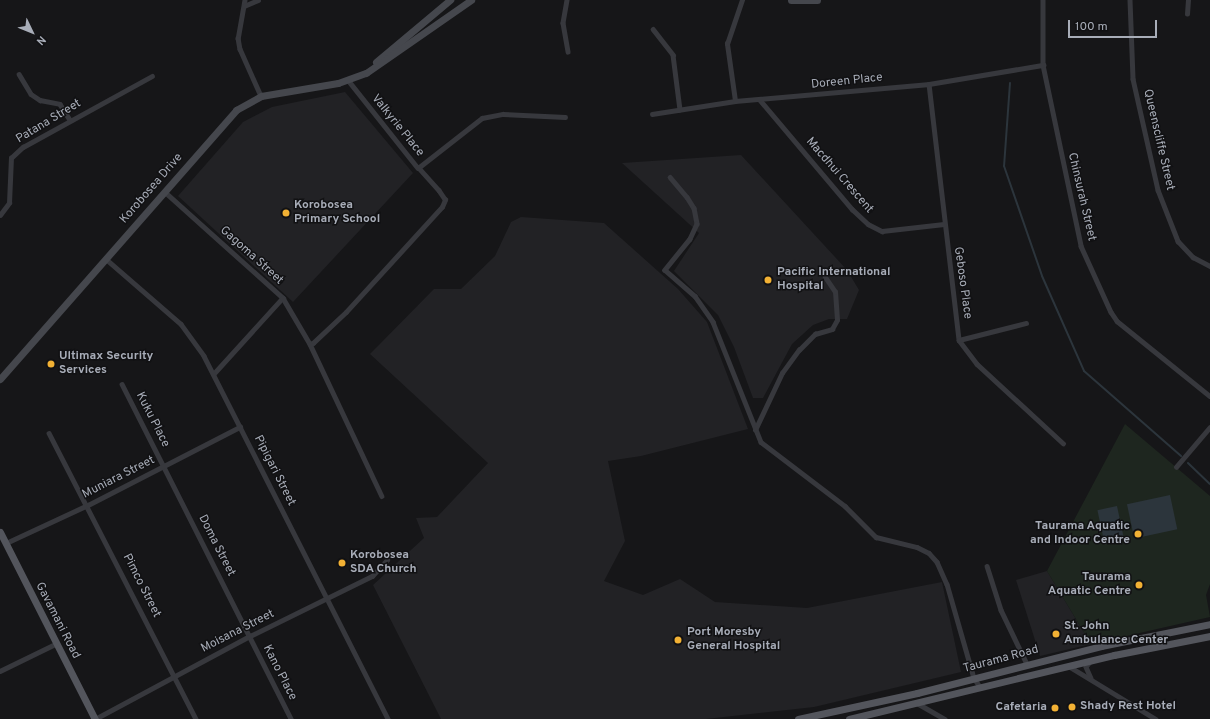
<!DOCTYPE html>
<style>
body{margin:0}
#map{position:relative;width:1210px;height:719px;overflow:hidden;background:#161618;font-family:Overpass,sans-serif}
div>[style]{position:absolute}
.built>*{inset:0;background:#222225}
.green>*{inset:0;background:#1e261f}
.water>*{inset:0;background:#2c353c;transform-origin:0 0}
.stream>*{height:2px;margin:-1px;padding:0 1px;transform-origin:1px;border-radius:1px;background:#2c353c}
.street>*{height:4.5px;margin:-2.25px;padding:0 2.25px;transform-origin:2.25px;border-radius:2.25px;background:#37383d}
.secondary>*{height:7px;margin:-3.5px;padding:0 3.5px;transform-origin:3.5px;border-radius:3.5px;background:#45474d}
.primary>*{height:7px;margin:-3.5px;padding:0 3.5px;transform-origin:3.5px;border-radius:3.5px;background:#53555c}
.dots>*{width:11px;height:11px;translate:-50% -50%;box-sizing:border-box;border:2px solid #111113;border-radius:50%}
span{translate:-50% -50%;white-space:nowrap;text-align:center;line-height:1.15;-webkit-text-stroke:3px #111113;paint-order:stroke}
.street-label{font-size:12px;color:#a8adb8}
.poi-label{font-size:12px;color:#a8adb8;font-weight:700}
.left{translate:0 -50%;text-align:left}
.right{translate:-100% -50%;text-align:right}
.north{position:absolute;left:12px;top:12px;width:40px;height:40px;-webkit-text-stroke:3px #111113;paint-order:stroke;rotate:133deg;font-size:11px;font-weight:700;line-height:16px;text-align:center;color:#a8adb8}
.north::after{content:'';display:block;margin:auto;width:14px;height:18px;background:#a8adb8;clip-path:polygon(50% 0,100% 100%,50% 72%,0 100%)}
.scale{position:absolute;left:1068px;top:20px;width:89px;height:18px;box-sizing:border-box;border:2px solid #a8adb8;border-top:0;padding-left:5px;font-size:12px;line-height:14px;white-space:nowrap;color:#a8adb8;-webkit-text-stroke:3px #111113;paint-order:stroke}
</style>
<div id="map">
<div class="built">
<div style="clip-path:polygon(345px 92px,413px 173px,293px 302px,178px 196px,243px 122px,272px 107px)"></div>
<div style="clip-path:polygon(741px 155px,847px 270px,859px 290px,847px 319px,829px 319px,813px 325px,792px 344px,763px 398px,753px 398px,734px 347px,718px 315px,674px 271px,699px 233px,622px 163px)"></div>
<div style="clip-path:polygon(521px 217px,604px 223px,678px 289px,707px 322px,748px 429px,641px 456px,608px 461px,625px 541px,604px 581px,643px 595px,680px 579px,715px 602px,807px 608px,942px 582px,961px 672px,814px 707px,706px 719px,441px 719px,373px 585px,424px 538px,416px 518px,437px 517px,488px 463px,370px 354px,434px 289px,461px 289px,495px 256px,511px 222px)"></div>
<div style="clip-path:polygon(1047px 571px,1091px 644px,1040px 656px,1016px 580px)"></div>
</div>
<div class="green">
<div style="clip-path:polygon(1125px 424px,1210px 496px,1210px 584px,1206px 595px,1210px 617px,1091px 644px,1047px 571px)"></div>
</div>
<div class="water">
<div style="left:1170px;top:495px;width:35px;height:44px;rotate:78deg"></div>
<div style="left:1117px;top:506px;width:35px;height:20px;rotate:78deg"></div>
</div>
<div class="stream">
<div style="left:1010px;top:83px;width:83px;rotate:94.1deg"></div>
<div style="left:1004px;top:166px;width:116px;rotate:70.9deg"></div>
<div style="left:1042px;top:276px;width:104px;rotate:66.1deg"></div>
<div style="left:1084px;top:371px;width:129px;rotate:41.2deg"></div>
<div style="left:1188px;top:463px;width:30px;rotate:44deg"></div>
</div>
<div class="street">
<div style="left:245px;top:0;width:39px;rotate:100deg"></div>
<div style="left:238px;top:38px;width:11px;rotate:80deg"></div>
<div style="left:240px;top:49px;width:51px;rotate:65.9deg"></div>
<div style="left:567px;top:0;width:23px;rotate:100deg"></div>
<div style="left:563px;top:23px;width:29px;rotate:80deg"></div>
<div style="left:1043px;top:0;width:65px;rotate:90deg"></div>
<div style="left:1043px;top:65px;width:185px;rotate:78.1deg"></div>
<div style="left:1081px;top:246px;width:72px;rotate:65.6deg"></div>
<div style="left:1111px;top:312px;width:11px;rotate:56deg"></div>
<div style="left:1117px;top:321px;width:119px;rotate:38.9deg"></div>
<div style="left:1130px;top:0;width:79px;rotate:87.8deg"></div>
<div style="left:1133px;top:79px;width:114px;rotate:77.3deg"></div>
<div style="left:1158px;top:190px;width:55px;rotate:68.6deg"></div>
<div style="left:1178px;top:241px;width:22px;rotate:47deg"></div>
<div style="left:1193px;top:257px;width:19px;rotate:28deg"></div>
<div style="left:244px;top:6px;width:15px;rotate:-23deg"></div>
<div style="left:1187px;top:14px;width:14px;rotate:-86deg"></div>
<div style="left:653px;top:29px;width:33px;rotate:52deg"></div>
<div style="left:673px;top:55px;width:55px;rotate:82.7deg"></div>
<div style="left:19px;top:74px;width:23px;rotate:59deg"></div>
<div style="left:31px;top:94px;width:11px;rotate:34deg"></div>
<div style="left:40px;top:100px;width:20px;rotate:11deg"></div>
<div style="left:60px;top:104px;width:19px;rotate:58deg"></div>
<div style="left:348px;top:80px;width:112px;rotate:51.5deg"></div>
<div style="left:418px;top:168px;width:81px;rotate:-38deg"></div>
<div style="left:482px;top:118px;width:21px;rotate:-11deg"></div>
<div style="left:503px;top:114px;width:62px;rotate:2.8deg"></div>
<div style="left:929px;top:84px;width:258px;rotate:83.3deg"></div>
<div style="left:959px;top:340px;width:30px;rotate:53deg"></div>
<div style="left:977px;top:364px;width:117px;rotate:42.6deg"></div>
<div style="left:760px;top:100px;width:143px;rotate:49.8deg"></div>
<div style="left:852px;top:209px;width:22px;rotate:43deg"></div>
<div style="left:868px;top:224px;width:16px;rotate:27deg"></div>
<div style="left:882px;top:231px;width:62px;rotate:-6.4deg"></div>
<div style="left:735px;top:101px;width:58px;rotate:-98deg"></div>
<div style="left:727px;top:44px;width:46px;rotate:-71.2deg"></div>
<div style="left:652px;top:114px;width:84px;rotate:-8.9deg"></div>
<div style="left:735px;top:101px;width:195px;rotate:-5deg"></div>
<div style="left:929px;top:84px;width:116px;rotate:-9.5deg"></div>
<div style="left:670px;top:177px;width:26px;rotate:50deg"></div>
<div style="left:687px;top:197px;width:13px;rotate:58deg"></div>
<div style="left:694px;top:208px;width:16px;rotate:79deg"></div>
<div style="left:697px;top:224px;width:17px;rotate:115deg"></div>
<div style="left:690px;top:239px;width:40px;rotate:129deg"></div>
<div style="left:665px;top:270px;width:40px;rotate:41deg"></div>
<div style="left:695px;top:296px;width:32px;rotate:55deg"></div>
<div style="left:713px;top:322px;width:129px;rotate:68.2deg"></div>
<div style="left:761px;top:442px;width:106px;rotate:37.3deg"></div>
<div style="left:845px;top:506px;width:44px;rotate:45deg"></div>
<div style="left:876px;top:537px;width:42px;rotate:13.7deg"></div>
<div style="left:917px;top:547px;width:13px;rotate:27deg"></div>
<div style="left:929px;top:553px;width:12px;rotate:48deg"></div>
<div style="left:937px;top:562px;width:24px;rotate:66deg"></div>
<div style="left:947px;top:584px;width:98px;rotate:74deg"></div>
<div style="left:974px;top:678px;width:11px;rotate:56deg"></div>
<div style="left:165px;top:192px;width:159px;rotate:41.9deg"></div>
<div style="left:283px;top:298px;width:103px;rotate:132.2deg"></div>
<div style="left:0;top:215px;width:15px;rotate:-53deg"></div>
<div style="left:9px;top:203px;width:45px;rotate:-87.5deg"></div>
<div style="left:11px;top:158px;width:16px;rotate:-43deg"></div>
<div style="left:23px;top:147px;width:147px;rotate:-28.8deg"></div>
<div style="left:106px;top:259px;width:99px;rotate:40.9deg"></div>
<div style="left:181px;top:324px;width:39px;rotate:54deg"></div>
<div style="left:204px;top:356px;width:407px;rotate:63.1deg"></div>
<div style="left:283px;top:298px;width:53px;rotate:59.6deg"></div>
<div style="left:310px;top:344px;width:3px;rotate:-18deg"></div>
<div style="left:313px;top:343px;width:45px;rotate:-43.2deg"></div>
<div style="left:346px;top:312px;width:142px;rotate:-47.6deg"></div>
<div style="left:442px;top:207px;width:8px;rotate:-67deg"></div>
<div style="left:445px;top:200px;width:11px;rotate:-124deg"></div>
<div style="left:439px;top:191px;width:31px;rotate:-132deg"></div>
<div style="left:959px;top:340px;width:69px;rotate:-14.2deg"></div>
<div style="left:310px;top:344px;width:168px;rotate:64.7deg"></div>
<div style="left:122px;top:384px;width:375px;rotate:63.2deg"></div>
<div style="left:755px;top:430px;width:63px;rotate:-64.7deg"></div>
<div style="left:782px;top:373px;width:29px;rotate:-54deg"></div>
<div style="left:799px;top:350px;width:23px;rotate:-45deg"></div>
<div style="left:815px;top:334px;width:18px;rotate:-16deg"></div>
<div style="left:832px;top:329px;width:10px;rotate:-61deg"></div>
<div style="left:837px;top:320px;width:28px;rotate:-94deg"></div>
<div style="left:835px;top:292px;width:18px;rotate:-124deg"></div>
<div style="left:49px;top:433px;width:322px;rotate:62.8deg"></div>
<div style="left:1176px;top:467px;width:52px;rotate:-49.6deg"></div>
<div style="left:6px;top:543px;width:90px;rotate:-24.9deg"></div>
<div style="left:88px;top:505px;width:171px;rotate:-27.2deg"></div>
<div style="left:987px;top:566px;width:46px;rotate:72.3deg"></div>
<div style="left:1001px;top:610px;width:60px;rotate:64.3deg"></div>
<div style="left:1090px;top:662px;width:6px;rotate:129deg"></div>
<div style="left:1086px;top:667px;width:12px;rotate:66deg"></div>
<div style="left:1070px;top:667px;width:100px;rotate:31.2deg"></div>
<div style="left:0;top:671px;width:61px;rotate:-26.1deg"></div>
<div style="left:917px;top:703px;width:32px;rotate:30deg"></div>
<div style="left:95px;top:719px;width:176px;rotate:-28.2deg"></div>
<div style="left:250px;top:636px;width:136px;rotate:-26.2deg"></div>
<div style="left:372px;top:576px;width:22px;rotate:-47deg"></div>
</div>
<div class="secondary">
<div style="left:791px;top:0;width:26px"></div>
<div style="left:376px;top:62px;width:97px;rotate:-40deg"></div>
<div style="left:0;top:379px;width:358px;rotate:-48.7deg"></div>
<div style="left:236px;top:110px;width:29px;rotate:-29deg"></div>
<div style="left:261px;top:96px;width:78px;rotate:-9.6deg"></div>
<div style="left:338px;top:83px;width:30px;rotate:-20deg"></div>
<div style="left:366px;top:73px;width:128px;rotate:-34.8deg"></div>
</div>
<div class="primary">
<div style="left:0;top:532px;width:210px;rotate:63.1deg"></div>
<div style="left:798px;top:719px;width:122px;rotate:-12.3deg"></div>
<div style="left:917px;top:693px;width:190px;rotate:-14.3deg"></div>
<div style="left:1101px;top:646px;width:111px;rotate:-11.4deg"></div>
<div style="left:849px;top:719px;width:273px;rotate:-13.6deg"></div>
<div style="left:1114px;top:655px;width:98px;rotate:-11.2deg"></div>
</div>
<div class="dots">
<div style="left:286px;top:213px;background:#f2b134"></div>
<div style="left:768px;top:280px;background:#f2b134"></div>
<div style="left:51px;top:364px;background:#f2b134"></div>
<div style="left:1138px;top:534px;background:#f2b134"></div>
<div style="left:342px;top:563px;background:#f2b134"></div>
<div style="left:1139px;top:585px;background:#f2b134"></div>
<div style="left:1056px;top:634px;background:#f2b134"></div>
<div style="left:678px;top:640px;background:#f2b134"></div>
<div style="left:1072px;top:707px;background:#f2b134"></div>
<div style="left:1055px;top:708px;background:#f2b134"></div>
</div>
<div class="street-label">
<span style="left:847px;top:82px;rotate:-6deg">Doreen Place</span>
<span style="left:49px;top:122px;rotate:-31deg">Patana Street</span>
<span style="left:397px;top:126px;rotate:51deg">Valkyrie Place</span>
<span style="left:1158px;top:140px;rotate:77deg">Queenscliffe Street</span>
<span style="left:839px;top:176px;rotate:49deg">Macdhui Crescent</span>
<span style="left:152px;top:189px;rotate:-49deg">Korobosea Drive</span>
<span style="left:1081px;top:197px;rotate:77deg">Chinsurah Street</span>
<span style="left:251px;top:256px;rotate:42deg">Gagoma Street</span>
<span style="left:962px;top:283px;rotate:82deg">Geboso Place</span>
<span style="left:152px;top:420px;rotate:63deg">Kuku Place</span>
<span style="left:274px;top:471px;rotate:63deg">Pipigari Street</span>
<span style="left:119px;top:478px;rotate:-27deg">Muniara Street</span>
<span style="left:216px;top:546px;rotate:63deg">Doma Street</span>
<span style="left:141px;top:586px;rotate:63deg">Pimco Street</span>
<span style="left:57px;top:621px;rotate:63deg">Gavamani Road</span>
<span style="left:238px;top:632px;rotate:-27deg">Moisana Street</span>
<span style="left:1001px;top:660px;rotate:-15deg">Taurama Road</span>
<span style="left:279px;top:673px;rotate:63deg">Kano Place</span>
</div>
<div class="poi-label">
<span class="left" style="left:294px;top:213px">Korobosea<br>Primary School</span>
<span class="left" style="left:777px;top:280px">Pacific International<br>Hospital</span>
<span class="left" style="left:59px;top:364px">Ultimax Security<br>Services</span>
<span class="right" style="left:1130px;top:534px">Taurama Aquatic<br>and Indoor Centre</span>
<span class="left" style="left:350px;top:563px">Korobosea<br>SDA Church</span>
<span class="right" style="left:1131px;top:585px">Taurama<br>Aquatic Centre</span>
<span class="left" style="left:1064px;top:634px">St. John<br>Ambulance Center</span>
<span class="left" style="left:687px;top:640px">Port Moresby<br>General Hospital</span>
<span class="left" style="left:1080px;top:707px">Shady Rest Hotel</span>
<span class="right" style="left:1047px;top:708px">Cafetaria</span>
</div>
<div class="north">N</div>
<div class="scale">100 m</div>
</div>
